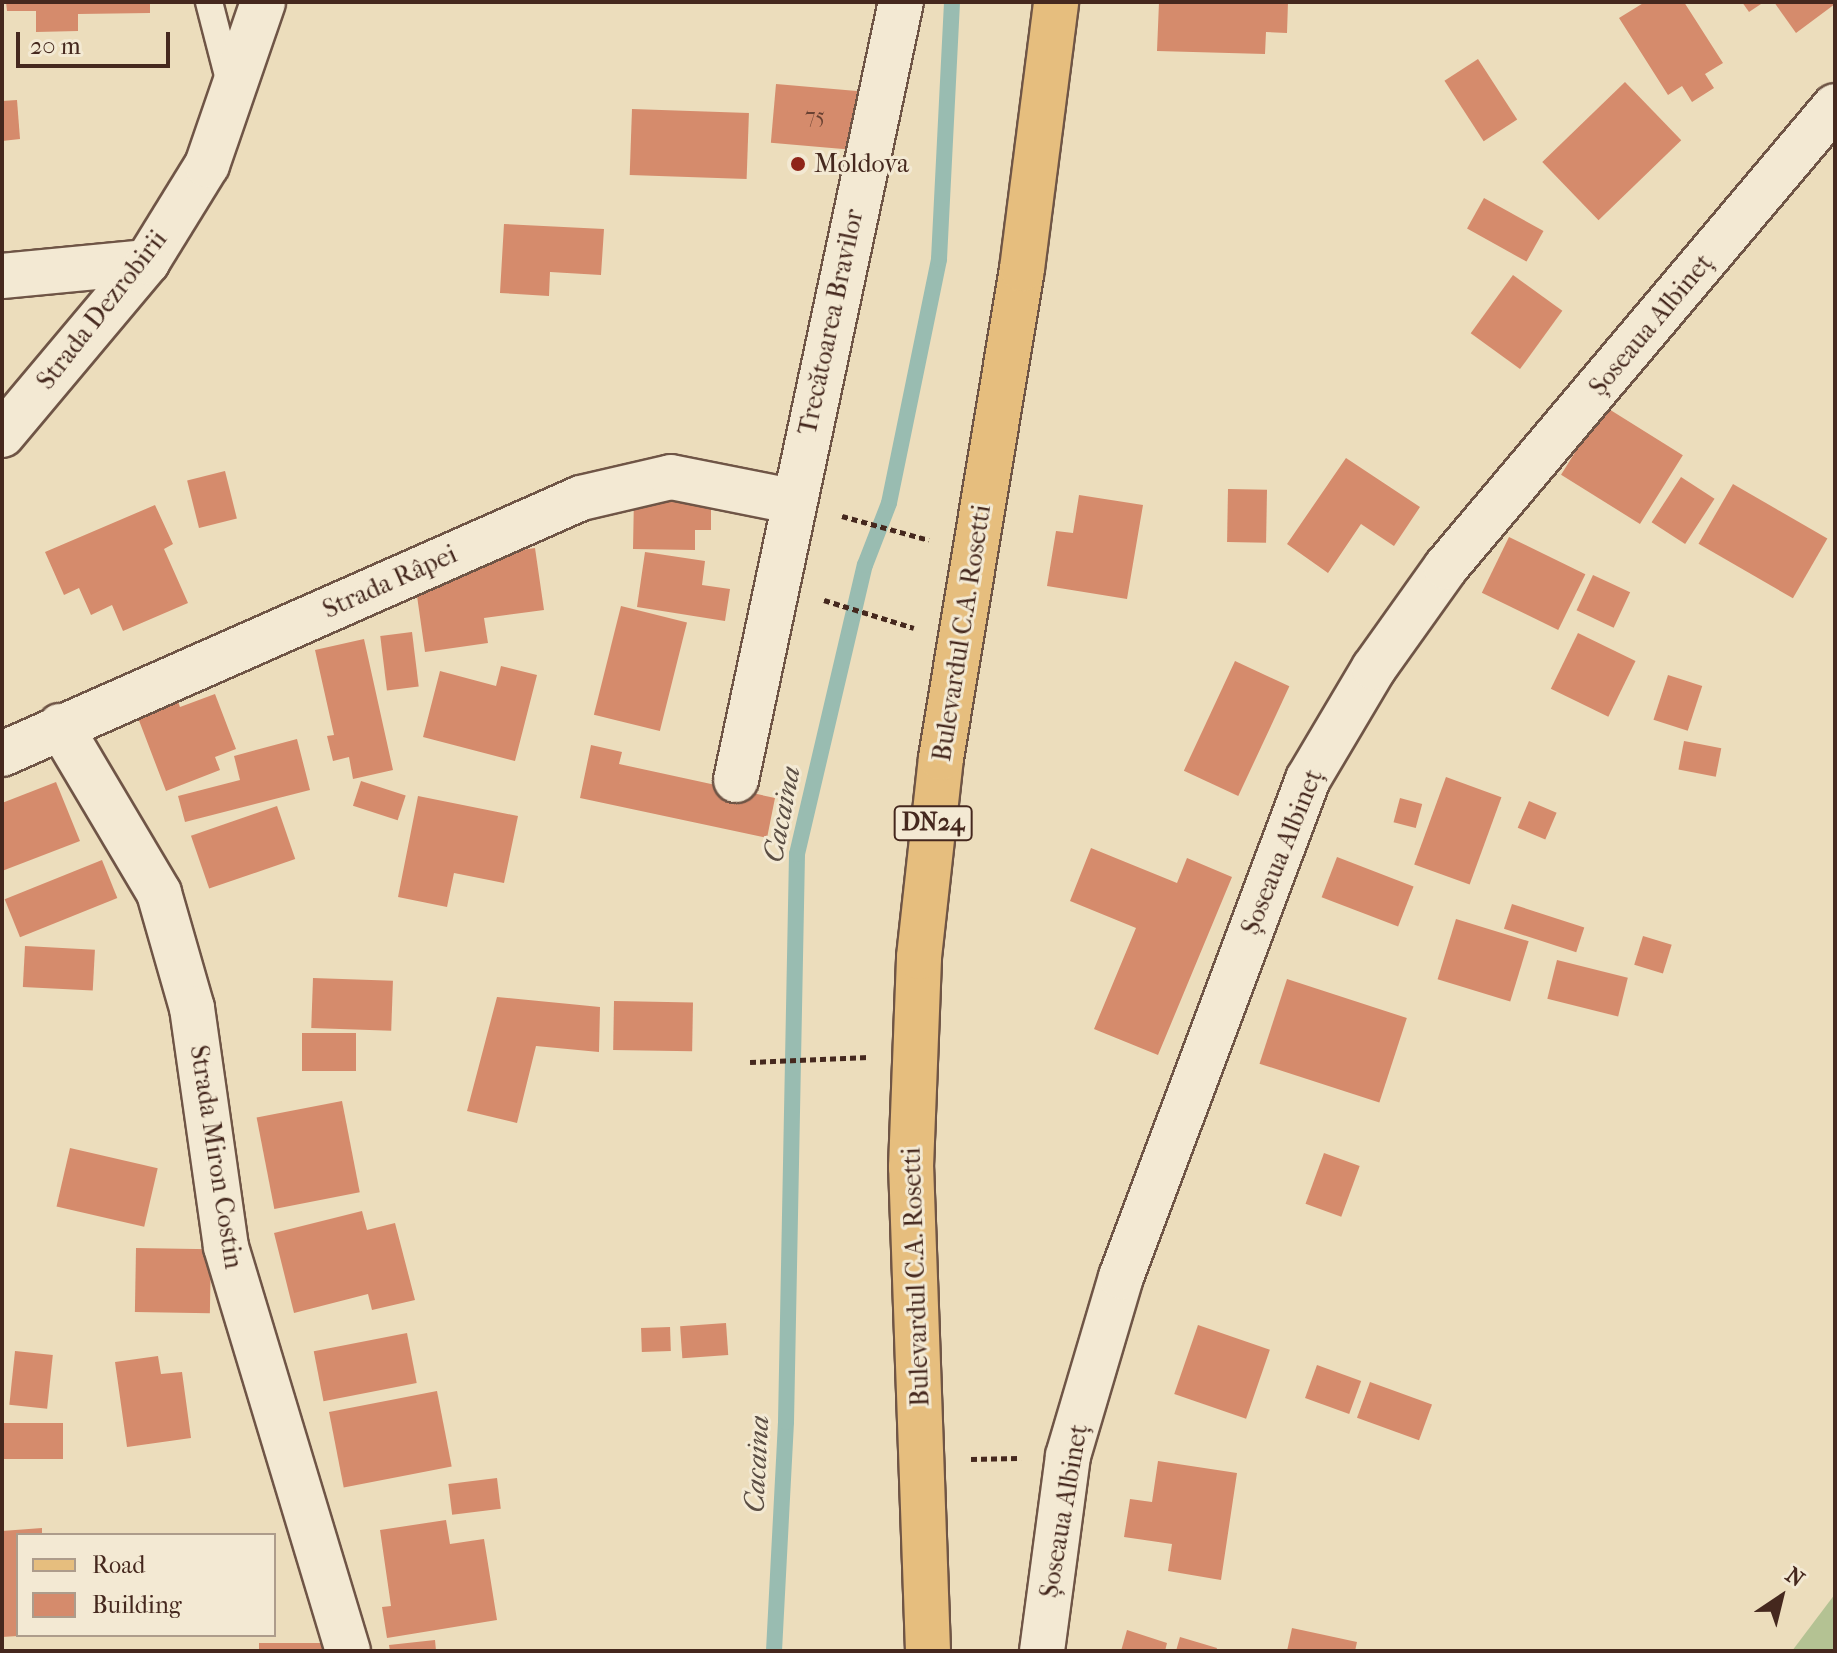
<!DOCTYPE html>
<meta charset="utf-8">
<style>
body{margin:0}
#map{position:relative;width:1837px;height:1653px;overflow:hidden;background:#ecddbc;font-family:"IM FELL French Canon",serif}
div>[style]{position:absolute}
.green>*{inset:0;background:#b4c293}
.stream>*{height:16px;margin:-8px;padding:0 8px;transform-origin:8px;border-radius:8px;background:#99bcb1}
.building>*{inset:0;background:#d58b6c;transform-origin:0 0}
.path>*{height:5px;margin-top:-2.5px;transform-origin:0;background:repeating-linear-gradient(90deg,#45281e 0 6px,transparent 0 10px)}
.roads{filter:drop-shadow(2px 0 #6f5546) drop-shadow(-2px 0 #6f5546) drop-shadow(0 2px #6f5546) drop-shadow(0 -2px #6f5546)}
.service>*{height:26px;margin:-13px;padding:0 13px;transform-origin:13px;border-radius:13px;background:#f3e9d3}
.minor>*{height:44px;margin:-22px;padding:0 22px;transform-origin:22px;border-radius:22px;background:#f3e9d3}
.primary>*{height:44px;margin:-22px;padding:0 22px;transform-origin:22px;border-radius:22px;background:#e6be7e}
.dots>*{width:22px;height:22px;translate:-50% -50%;box-sizing:border-box;border:4px solid #f3e9d3;border-radius:50%}
span{translate:-50% -50%;white-space:nowrap;text-align:center;line-height:1.15;-webkit-text-stroke:6px #f3e9d3;paint-order:stroke}
.number-label{font-size:22px;color:#694132}
.number-label span{-webkit-text-stroke-width:0}
.shield-label span{padding:2px 6px;background:#f3e9d3;border:2px solid;border-radius:6px;-webkit-text-stroke-width:0}
.shield-label{font-size:24px;color:#45281e;font-weight:700}
.poi-label{font-size:26px;color:#45281e}
.left{translate:0 -50%;text-align:left}
.street-label{font-size:26px;color:#45281e}
.water-label{font-size:28px;color:#5a4d43;font-style:italic}
.frame{position:absolute;inset:0;border:4px solid #45281e;pointer-events:none}
.legend{position:absolute;left:16px;top:1533px;width:260px;height:104px;box-sizing:border-box;background:#f3e9d3;border:2px solid #ad9c8b;margin:0;padding:10px 14px;list-style:none;font-size:24px;color:#45281e}
.legend li{display:flex;align-items:center;gap:16px;height:40px}
.legend b{width:40px;border:2px solid #ad9c8b}
.north{position:absolute;left:1741px;top:1557px;width:80px;height:80px;-webkit-text-stroke:6px #f3e9d3;paint-order:stroke;rotate:35deg;font-size:22px;font-weight:700;line-height:32px;text-align:center;color:#45281e}
.north::after{content:'';display:block;margin:auto;width:28px;height:36px;background:#45281e;clip-path:polygon(50% 0,100% 100%,50% 72%,0 100%)}
.scale{position:absolute;left:16px;top:32px;width:154px;height:36px;box-sizing:border-box;border:4px solid #45281e;border-top:0;padding-left:10px;font-size:24px;line-height:28px;white-space:nowrap;color:#45281e;-webkit-text-stroke:6px #f3e9d3;paint-order:stroke}
</style>
<div id="map">
<div class="green">
<div style="clip-path:polygon(1835px 1594px,1835px 1651px,1792px 1651px)"></div>
</div>
<div class="stream">
<div style="left:774px;top:1651px;width:229px;rotate:-87deg"></div>
<div style="left:786px;top:1422px;width:568px;rotate:-88.89deg"></div>
<div style="left:797px;top:854px;width:297px;rotate:-76.8deg"></div>
<div style="left:865px;top:565px;width:66px;rotate:-68.8deg"></div>
<div style="left:889px;top:503px;width:249px;rotate:-78.4deg"></div>
<div style="left:939px;top:259px;width:257px;rotate:-87.1deg"></div>
</div>
<div class="building">
<div style="clip-path:polygon(6px 2px,150px 2px,150px 13px,78px 14px,78px 31px,36px 32px,36px 11px,7px 11px)"></div>
<div style="clip-path:polygon(1159px 2px,1288px 2px,1287px 33px,1266px 32px,1265px 54px,1157px 51px)"></div>
<div style="clip-path:polygon(1645px 2px,1684px 2px,1723px 63px,1705px 74px,1714px 88px,1692px 102px,1682px 86px,1668px 95px,1619px 18px)"></div>
<div style="clip-path:polygon(1742px 2px,1764px 2px,1749px 12px)"></div>
<div style="clip-path:polygon(1774px 2px,1835px 2px,1835px 4px,1796px 33px)"></div>
<div style="left:1478px;top:59px;width:72px;height:40px;rotate:57deg"></div>
<div style="left:1625px;top:82px;width:81px;height:115px;rotate:46deg"></div>
<div style="left:776px;top:84px;width:84px;height:59px;rotate:5deg"></div>
<div style="clip-path:polygon(17px 100px,20px 139px,2px 141px,2px 101px)"></div>
<div style="left:632px;top:109px;width:117px;height:66px;rotate:2deg"></div>
<div style="left:1484px;top:198px;width:68px;height:35px;rotate:29deg"></div>
<div style="clip-path:polygon(504px 224px,604px 229px,601px 275px,550px 272px,549px 296px,500px 293px)"></div>
<div style="left:1513px;top:275px;width:61px;height:72px;rotate:36deg"></div>
<div style="left:1604px;top:406px;width:93px;height:81px;rotate:32deg"></div>
<div style="clip-path:polygon(1346px 458px,1420px 507px,1394px 546px,1361px 524px,1328px 573px,1287px 544px)"></div>
<div style="left:225px;top:471px;width:49px;height:39px;rotate:76deg"></div>
<div style="left:1681px;top:477px;width:40px;height:54px;rotate:33deg"></div>
<div style="left:1733px;top:484px;width:109px;height:69px;rotate:30deg"></div>
<div style="left:1228px;top:489px;width:39px;height:53px;rotate:1deg"></div>
<div style="clip-path:polygon(1079px 495px,1143px 505px,1127px 599px,1047px 586px,1056px 531px,1073px 533px)"></div>
<div style="clip-path:polygon(634px 496px,711px 497px,711px 530px,695px 530px,695px 550px,633px 549px)"></div>
<div style="clip-path:polygon(155px 505px,173px 544px,164px 549px,188px 603px,123px 631px,112px 605px,91px 615px,79px 588px,64px 595px,45px 552px)"></div>
<div style="left:1509px;top:537px;width:85px;height:62px;rotate:26deg"></div>
<div style="clip-path:polygon(535px 548px,544px 610px,484px 618px,488px 643px,425px 652px,415px 582px,462px 576px,460px 559px)"></div>
<div style="clip-path:polygon(645px 552px,705px 561px,702px 585px,730px 589px,725px 621px,637px 607px)"></div>
<div style="left:1593px;top:575px;width:41px;height:39px;rotate:25deg"></div>
<div style="left:621px;top:606px;width:68px;height:112px;rotate:14deg"></div>
<div style="left:412px;top:632px;width:55px;height:32px;rotate:83deg"></div>
<div style="left:1578px;top:633px;width:64px;height:62px;rotate:26deg"></div>
<div style="clip-path:polygon(364px 639px,393px 770px,353px 779px,349px 757px,333px 761px,327px 736px,334px 735px,315px 650px)"></div>
<div style="left:1235px;top:661px;width:60px;height:121px;rotate:25deg"></div>
<div style="clip-path:polygon(501px 666px,537px 675px,515px 761px,423px 737px,440px 671px,496px 686px)"></div>
<div style="left:1668px;top:675px;width:36px;height:47px;rotate:18deg"></div>
<div style="clip-path:polygon(175px 694px,180px 707px,215px 694px,236px 749px,215px 757px,220px 770px,166px 791px,135px 710px)"></div>
<div style="clip-path:polygon(297px 739px,310px 790px,185px 822px,178px 796px,240px 780px,234px 756px)"></div>
<div style="left:1684px;top:741px;width:38px;height:29px;rotate:11deg"></div>
<div style="clip-path:polygon(591px 745px,622px 752px,619px 764px,775px 798px,767px 838px,580px 798px)"></div>
<div style="left:1446px;top:777px;width:59px;height:93px;rotate:20deg"></div>
<div style="left:361px;top:781px;width:47px;height:26px;rotate:18deg"></div>
<div style="clip-path:polygon(56px 782px,80px 841px,2px 871px,2px 803px)"></div>
<div style="clip-path:polygon(418px 796px,518px 816px,504px 883px,454px 873px,447px 907px,398px 897px)"></div>
<div style="left:1400px;top:798px;width:23px;height:25px;rotate:15deg"></div>
<div style="left:1529px;top:801px;width:30px;height:29px;rotate:23deg"></div>
<div style="left:277px;top:806px;width:56px;height:91px;rotate:71deg"></div>
<div style="clip-path:polygon(1091px 848px,1177px 883px,1187px 858px,1232px 877px,1158px 1055px,1094px 1029px,1136px 928px,1070px 901px)"></div>
<div style="left:1337px;top:857px;width:82px;height:43px;rotate:21deg"></div>
<div style="left:102px;top:860px;width:41px;height:105px;rotate:68deg"></div>
<div style="left:1512px;top:904px;width:76px;height:26px;rotate:18deg"></div>
<div style="left:1456px;top:919px;width:76px;height:63px;rotate:17deg"></div>
<div style="left:1643px;top:936px;width:30px;height:30px;rotate:17deg"></div>
<div style="left:25px;top:946px;width:70px;height:41px;rotate:3deg"></div>
<div style="left:1557px;top:960px;width:73px;height:40px;rotate:14deg"></div>
<div style="left:313px;top:978px;width:80px;height:50px;rotate:2deg"></div>
<div style="left:1287px;top:979px;width:126px;height:89px;rotate:18deg"></div>
<div style="clip-path:polygon(497px 997px,600px 1007px,599px 1052px,536px 1046px,517px 1123px,467px 1111px)"></div>
<div style="left:614px;top:1001px;width:79px;height:49px;rotate:1deg"></div>
<div style="left:302px;top:1033px;width:54px;height:38px"></div>
<div style="left:342px;top:1101px;width:93px;height:87px;rotate:79deg"></div>
<div style="left:70px;top:1148px;width:90px;height:60px;rotate:13deg"></div>
<div style="left:1324px;top:1153px;width:38px;height:54px;rotate:20deg"></div>
<div style="clip-path:polygon(362px 1211px,367px 1230px,395px 1223px,415px 1300px,372px 1310px,368px 1294px,294px 1313px,274px 1233px)"></div>
<div style="left:136px;top:1248px;width:75px;height:64px;rotate:1deg"></div>
<div style="left:726px;top:1323px;width:32px;height:46px;rotate:86deg"></div>
<div style="left:1198px;top:1325px;width:76px;height:73px;rotate:19deg"></div>
<div style="left:670px;top:1327px;width:24px;height:29px;rotate:88deg"></div>
<div style="left:407px;top:1333px;width:51px;height:95px;rotate:79deg"></div>
<div style="left:15px;top:1351px;width:38px;height:54px;rotate:6deg"></div>
<div style="clip-path:polygon(158px 1356px,161px 1374px,182px 1372px,191px 1438px,127px 1447px,115px 1362px)"></div>
<div style="left:1317px;top:1365px;width:47px;height:35px;rotate:20deg"></div>
<div style="left:1370px;top:1382px;width:66px;height:38px;rotate:20deg"></div>
<div style="left:437px;top:1391px;width:77px;height:110px;rotate:79deg"></div>
<div style="left:2px;top:1423px;width:61px;height:36px"></div>
<div style="clip-path:polygon(1158px 1461px,1237px 1473px,1221px 1580px,1168px 1571px,1172px 1544px,1124px 1537px,1130px 1499px,1152px 1502px)"></div>
<div style="left:497px;top:1478px;width:31px;height:49px;rotate:83deg"></div>
<div style="clip-path:polygon(446px 1520px,450px 1544px,484px 1539px,497px 1620px,387px 1638px,382px 1607px,391px 1606px,380px 1530px)"></div>
<div style="clip-path:polygon(42px 1528px,42px 1535px,18px 1535px,18px 1636px,2px 1637px,2px 1531px)"></div>
<div style="clip-path:polygon(1292px 1628px,1357px 1642px,1355px 1651px,1287px 1651px)"></div>
<div style="clip-path:polygon(1127px 1630px,1167px 1643px,1165px 1651px,1121px 1651px)"></div>
<div style="clip-path:polygon(1180px 1637px,1217px 1648px,1216px 1651px,1176px 1651px)"></div>
<div style="clip-path:polygon(435px 1640px,436px 1651px,390px 1651px,389px 1645px)"></div>
<div style="left:324px;top:1643px;width:8px;height:65px;rotate:90deg"></div>
</div>
<div class="path">
<div style="left:842px;top:516px;width:90px;rotate:15.4deg"></div>
<div style="left:824px;top:600px;width:94px;rotate:17.3deg"></div>
<div style="left:750px;top:1062px;width:119px;rotate:-2.4deg"></div>
<div style="left:971px;top:1459px;width:50px;rotate:-1.1deg"></div>
</div>
<div class="roads">
<div class="service">
<div style="left:209px;top:2px;width:88px;rotate:75.5deg"></div>
</div>
<div class="minor">
<div style="left:2px;top:276px;width:146px;rotate:-5.5deg"></div>
<div style="left:2px;top:435px;width:226px;rotate:-50deg"></div>
<div style="left:147px;top:262px;width:114px;rotate:-58.3deg"></div>
<div style="left:207px;top:165px;width:172px;rotate:-71deg"></div>
<div style="left:60px;top:726px;width:194px;rotate:59.3deg"></div>
<div style="left:159px;top:893px;width:120px;rotate:74deg"></div>
<div style="left:192px;top:1008px;width:241px;rotate:81.9deg"></div>
<div style="left:226px;top:1247px;width:422px;rotate:73.2deg"></div>
<div style="left:2px;top:754px;width:633px;rotate:-23.85deg"></div>
<div style="left:581px;top:498px;width:92px;rotate:-13.1deg"></div>
<div style="left:671px;top:477px;width:122px;rotate:11.3deg"></div>
<div style="left:736px;top:780px;width:795px;rotate:-78.03deg"></div>
<div style="left:1042px;top:1651px;width:197px;rotate:-82.4deg"></div>
<div style="left:1068px;top:1456px;width:187px;rotate:-73.5deg"></div>
<div style="left:1121px;top:1277px;width:532px;rotate:-69.42deg"></div>
<div style="left:1308px;top:779px;width:129px;rotate:-59.3deg"></div>
<div style="left:1374px;top:668px;width:124px;rotate:-54.5deg"></div>
<div style="left:1446px;top:567px;width:603px;rotate:-49.84deg"></div>
</div>
<div class="primary">
<div style="left:928px;top:1651px;width:484px;rotate:-92deg"></div>
<div style="left:911px;top:1167px;width:210px;rotate:-87.8deg"></div>
<div style="left:919px;top:957px;width:200px;rotate:-83.7deg"></div>
<div style="left:941px;top:758px;width:496px;rotate:-80.6deg"></div>
<div style="left:1022px;top:269px;width:269px;rotate:-82.7deg"></div>
</div>
</div>
<div class="dots">
<div style="left:798px;top:164px;background:#8f2418"></div>
</div>
<div class="number-label">
<span style="left:815px;top:117px">75</span>
</div>
<div class="shield-label">
<span style="left:933px;top:823px">DN24</span>
</div>
<div class="poi-label">
<span class="left" style="left:814px;top:164px">Moldova</span>
</div>
<div class="street-label">
<span style="left:102px;top:310px;rotate:-52deg">Strada Dezrobirii</span>
<span style="left:831px;top:322px;rotate:-78deg">Trecătoarea Bravilor</span>
<span style="left:1651px;top:325px;rotate:-50deg">Șoseaua Albineț</span>
<span style="left:390px;top:582px;rotate:-24deg">Strada Râpei</span>
<span style="left:962px;top:633px;rotate:-81deg">Bulevardul C.A. Rosetti</span>
<span style="left:1282px;top:852px;rotate:-68deg">Șoseaua Albineț</span>
<span style="left:216px;top:1157px;rotate:81deg">Strada Miron Costin</span>
<span style="left:916px;top:1277px;rotate:-92deg">Bulevardul C.A. Rosetti</span>
<span style="left:1064px;top:1511px;rotate:-80deg">Șoseaua Albineț</span>
</div>
<div class="water-label">
<span style="left:782px;top:814px;rotate:-79deg">Cacaina</span>
<span style="left:757px;top:1464px;rotate:-87deg">Cacaina</span>
</div>
<div class="frame"></div>
<ul class="legend">
<li><b style="height:10px;background:#e6be7e"></b>Road</li>
<li><b style="height:22px;background:#d58b6c"></b>Building</li>
</ul>
<div class="north">N</div>
<div class="scale">20 m</div>
</div>
